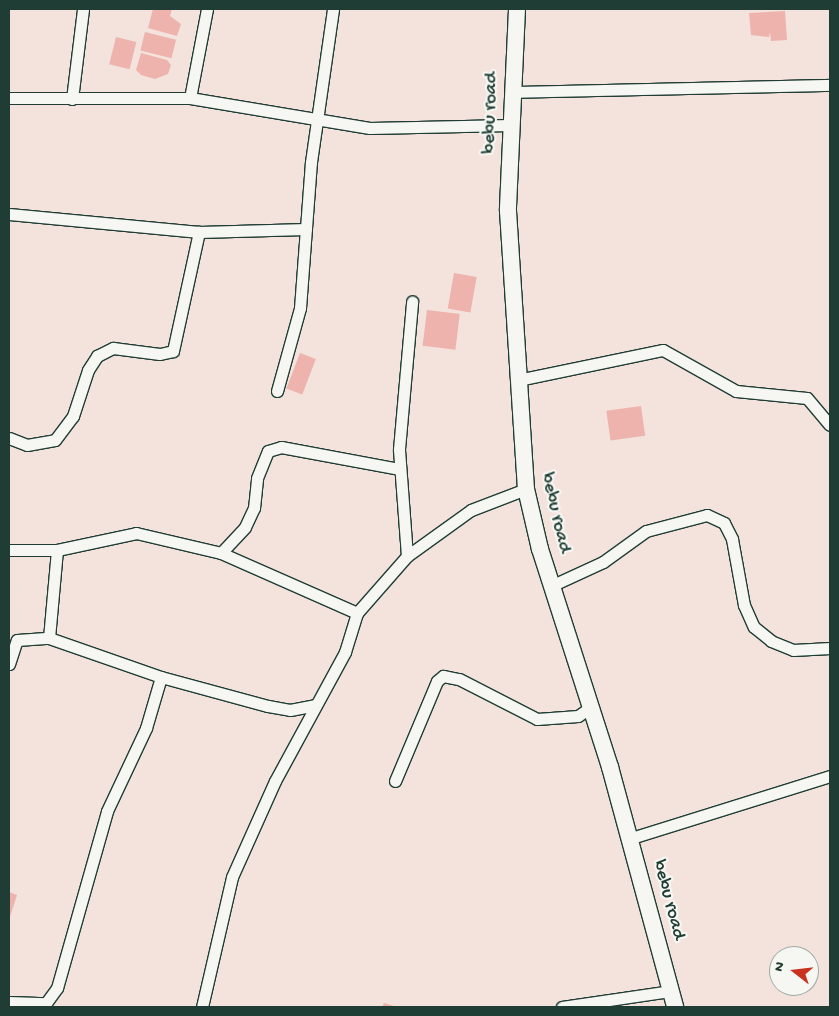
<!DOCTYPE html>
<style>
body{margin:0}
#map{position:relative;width:839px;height:1016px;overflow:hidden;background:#f4e2dd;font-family:"Gochi Hand",sans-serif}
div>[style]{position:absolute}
.building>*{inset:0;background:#eeb3ad;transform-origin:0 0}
.roads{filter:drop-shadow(1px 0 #1f3d34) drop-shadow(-1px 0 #1f3d34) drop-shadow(0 1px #1f3d34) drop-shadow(0 -1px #1f3d34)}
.street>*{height:11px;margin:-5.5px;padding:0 5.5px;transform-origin:5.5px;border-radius:5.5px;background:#f6f6f2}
.secondary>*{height:16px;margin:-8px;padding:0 8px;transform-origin:8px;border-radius:8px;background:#f6f6f2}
span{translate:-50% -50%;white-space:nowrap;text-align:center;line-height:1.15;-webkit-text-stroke:4.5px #f6f6f2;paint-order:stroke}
.street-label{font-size:19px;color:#1f3d34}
.frame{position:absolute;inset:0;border:10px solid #1f3d34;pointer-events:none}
.north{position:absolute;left:769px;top:946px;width:50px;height:50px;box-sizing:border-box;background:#f6f6f2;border:1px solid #a0aca6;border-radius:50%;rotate:286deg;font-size:14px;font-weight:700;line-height:20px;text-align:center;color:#1f3d34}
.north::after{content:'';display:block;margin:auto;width:18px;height:22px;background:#c8321e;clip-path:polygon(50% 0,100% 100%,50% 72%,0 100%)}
</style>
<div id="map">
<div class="building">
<div style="clip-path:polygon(153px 9px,172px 9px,170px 16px,181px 24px,177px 36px,148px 28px)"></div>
<div style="clip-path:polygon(785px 11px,787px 40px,771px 41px,770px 32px,769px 37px,751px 35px,749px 13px)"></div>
<div style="left:145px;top:32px;width:32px;height:19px;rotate:14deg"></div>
<div style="left:116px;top:37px;width:21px;height:28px;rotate:14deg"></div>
<div style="clip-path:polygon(141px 53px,167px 60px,171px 65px,168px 74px,155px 79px,141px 75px,136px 70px)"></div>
<div style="left:454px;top:273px;width:23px;height:36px;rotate:10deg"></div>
<div style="left:427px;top:310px;width:33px;height:36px;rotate:7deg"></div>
<div style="left:300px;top:353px;width:17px;height:38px;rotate:21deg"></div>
<div style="left:641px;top:406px;width:30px;height:35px;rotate:82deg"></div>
<div style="clip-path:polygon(9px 892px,17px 895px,9px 920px)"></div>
<div style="clip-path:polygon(384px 1003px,397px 1007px,382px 1007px)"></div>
</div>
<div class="roads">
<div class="street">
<div style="left:511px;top:92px;width:319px;rotate:-1.3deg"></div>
<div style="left:9px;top:98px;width:181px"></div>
<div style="left:190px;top:98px;width:182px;rotate:9.5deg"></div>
<div style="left:370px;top:128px;width:140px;rotate:-1.2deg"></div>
<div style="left:190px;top:98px;width:91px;rotate:-79.2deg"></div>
<div style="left:72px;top:99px;width:91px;rotate:-83deg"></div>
<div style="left:9px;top:214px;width:191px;rotate:5.4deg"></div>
<div style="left:199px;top:232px;width:107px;rotate:-1.6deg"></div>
<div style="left:518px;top:380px;width:148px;rotate:-11.7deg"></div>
<div style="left:663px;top:350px;width:84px;rotate:29.3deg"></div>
<div style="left:736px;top:391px;width:71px;rotate:5.6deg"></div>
<div style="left:807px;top:398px;width:35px;rotate:50deg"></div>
<div style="left:277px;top:391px;width:86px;rotate:-74.5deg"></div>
<div style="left:300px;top:308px;width:146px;rotate:-85.7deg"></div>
<div style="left:311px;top:162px;width:155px;rotate:-81.8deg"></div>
<div style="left:9px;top:438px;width:19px;rotate:21deg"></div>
<div style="left:27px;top:445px;width:28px;rotate:-10deg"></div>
<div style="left:55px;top:440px;width:30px;rotate:-53deg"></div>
<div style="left:73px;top:416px;width:48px;rotate:-71.9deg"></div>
<div style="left:88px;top:370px;width:17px;rotate:-57deg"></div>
<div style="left:97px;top:356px;width:18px;rotate:-27deg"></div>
<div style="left:113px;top:348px;width:47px;rotate:7.3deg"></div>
<div style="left:160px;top:354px;width:13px;rotate:-13deg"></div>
<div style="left:173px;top:351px;width:122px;rotate:-77.7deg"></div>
<div style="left:9px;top:550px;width:48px"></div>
<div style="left:57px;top:550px;width:81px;rotate:-12.1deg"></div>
<div style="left:136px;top:533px;width:87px;rotate:13.2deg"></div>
<div style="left:221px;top:553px;width:149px;rotate:23.8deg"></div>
<div style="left:357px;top:613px;width:76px;rotate:-48.7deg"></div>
<div style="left:407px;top:556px;width:79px;rotate:-35.7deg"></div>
<div style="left:471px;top:510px;width:59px;rotate:-20.9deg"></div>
<div style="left:221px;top:553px;width:35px;rotate:-47deg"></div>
<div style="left:245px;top:527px;width:21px;rotate:-65deg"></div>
<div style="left:254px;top:508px;width:30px;rotate:-84deg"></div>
<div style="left:257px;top:478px;width:29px;rotate:-68deg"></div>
<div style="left:268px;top:451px;width:14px;rotate:-17deg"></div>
<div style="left:281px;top:447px;width:121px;rotate:10.5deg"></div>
<div style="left:407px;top:556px;width:107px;rotate:-94.3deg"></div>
<div style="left:399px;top:449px;width:148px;rotate:-84.9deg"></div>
<div style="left:553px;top:585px;width:55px;rotate:-24.7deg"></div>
<div style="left:603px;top:562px;width:53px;rotate:-35.8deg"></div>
<div style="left:646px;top:531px;width:63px;rotate:-14.7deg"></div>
<div style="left:707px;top:515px;width:19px;rotate:25deg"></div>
<div style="left:724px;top:523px;width:18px;rotate:63deg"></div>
<div style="left:732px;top:539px;width:67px;rotate:79.7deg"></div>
<div style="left:744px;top:605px;width:24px;rotate:66deg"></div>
<div style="left:754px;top:627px;width:22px;rotate:39deg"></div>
<div style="left:771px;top:641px;width:24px;rotate:22deg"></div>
<div style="left:793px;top:650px;width:37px;rotate:-3deg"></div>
<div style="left:49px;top:638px;width:88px;rotate:-84.8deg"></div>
<div style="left:9px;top:664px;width:25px;rotate:-72deg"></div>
<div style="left:17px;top:640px;width:32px;rotate:-4deg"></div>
<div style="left:49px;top:638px;width:119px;rotate:19.2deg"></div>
<div style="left:161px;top:677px;width:111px;rotate:15.2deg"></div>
<div style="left:268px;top:706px;width:22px;rotate:10deg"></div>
<div style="left:290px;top:710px;width:25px;rotate:-11deg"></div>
<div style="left:395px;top:781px;width:108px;rotate:-67.2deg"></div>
<div style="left:437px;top:681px;width:8px;rotate:-40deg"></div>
<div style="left:443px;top:676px;width:16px;rotate:11deg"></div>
<div style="left:459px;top:679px;width:88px;rotate:27.1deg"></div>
<div style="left:537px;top:719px;width:41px;rotate:-4.2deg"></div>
<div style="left:578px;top:716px;width:16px;rotate:-35deg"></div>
<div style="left:631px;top:838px;width:208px;rotate:-17.3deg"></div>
<div style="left:9px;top:1002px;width:37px;rotate:2deg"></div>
<div style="left:46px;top:1003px;width:19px;rotate:-54deg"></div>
<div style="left:57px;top:988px;width:184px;rotate:-74.2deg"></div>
<div style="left:107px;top:811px;width:92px;rotate:-64.8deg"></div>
<div style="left:146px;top:728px;width:53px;rotate:-73.6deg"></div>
<div style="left:202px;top:1007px;width:133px;rotate:-77deg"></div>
<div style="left:232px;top:877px;width:105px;rotate:-65.9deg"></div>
<div style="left:275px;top:781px;width:147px;rotate:-61.5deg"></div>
<div style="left:345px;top:652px;width:41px;rotate:-72.9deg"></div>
<div style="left:562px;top:1007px;width:110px;rotate:-8.4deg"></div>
</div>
<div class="secondary">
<div style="left:517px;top:9px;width:202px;rotate:92.6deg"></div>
<div style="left:508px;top:211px;width:279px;rotate:86.3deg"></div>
<div style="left:526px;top:489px;width:62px;rotate:76.9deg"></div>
<div style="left:540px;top:549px;width:229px;rotate:72.2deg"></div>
<div style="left:610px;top:767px;width:249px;rotate:74.8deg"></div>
</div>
</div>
<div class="street-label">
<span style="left:491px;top:113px;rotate:-88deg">bebu road</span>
<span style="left:555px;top:513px;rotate:77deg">bebu road</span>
<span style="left:668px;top:900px;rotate:75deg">bebu road</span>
</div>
<div class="frame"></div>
<div class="north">N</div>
</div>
